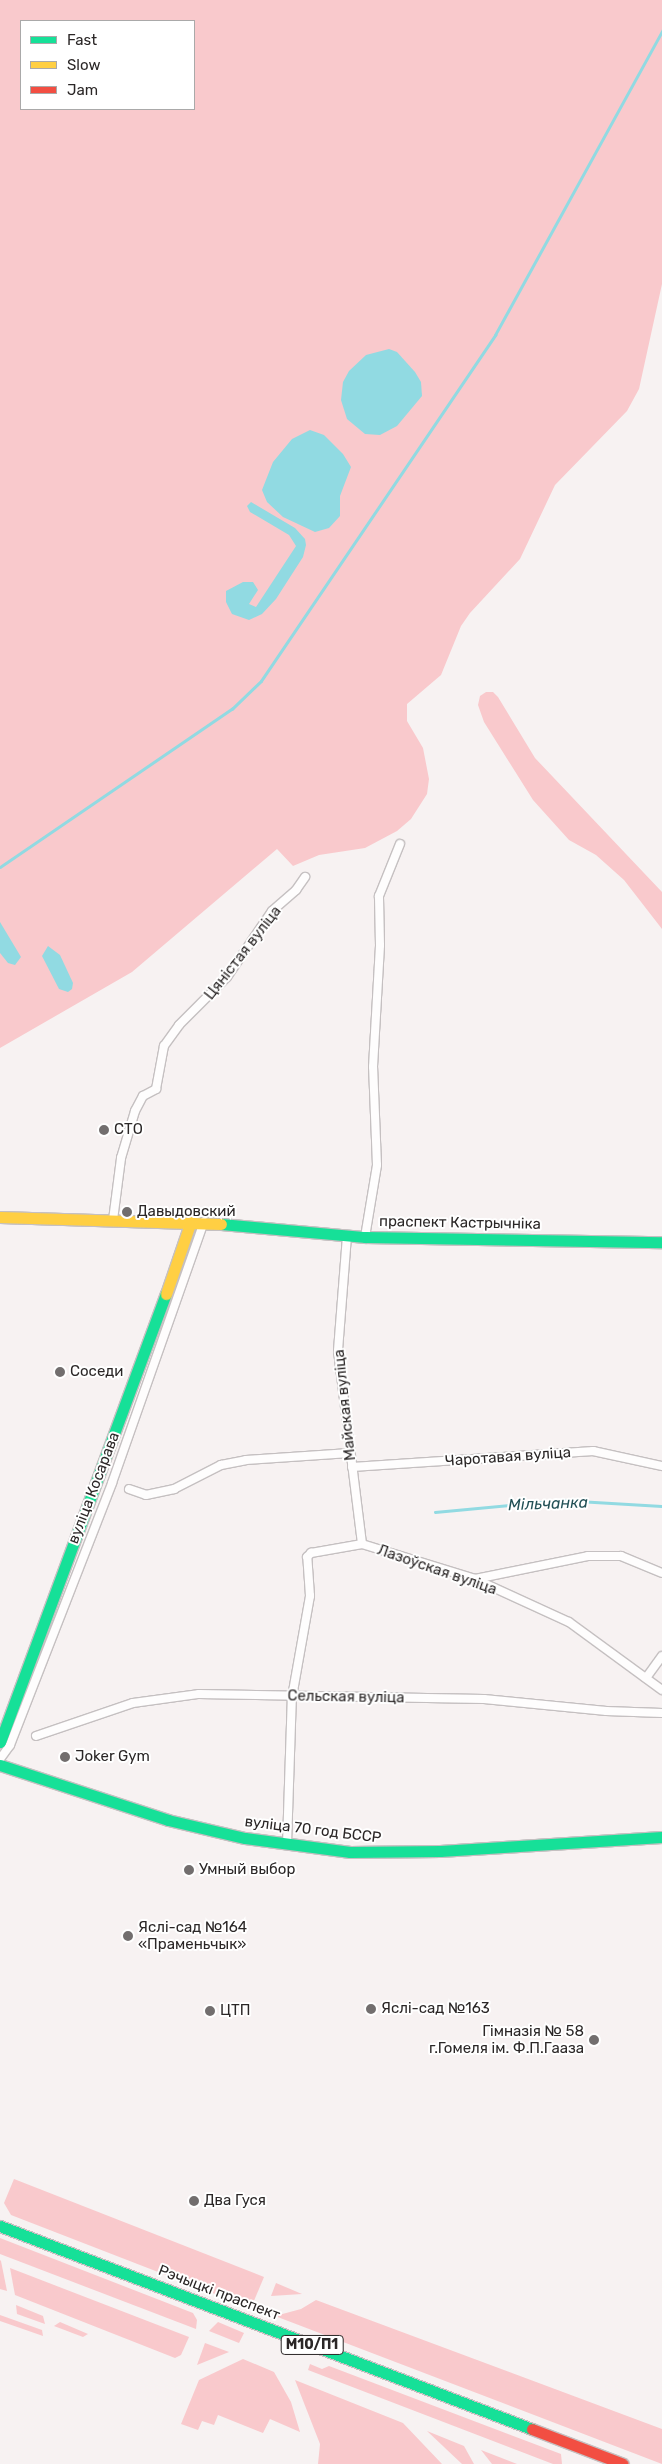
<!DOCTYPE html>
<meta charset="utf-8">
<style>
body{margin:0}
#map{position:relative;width:662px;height:2464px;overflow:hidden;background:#f7f2f2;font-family:Rubik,sans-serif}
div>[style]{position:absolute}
.green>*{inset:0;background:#f9c9cc}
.water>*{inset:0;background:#91dae2}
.stream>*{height:2.5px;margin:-1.25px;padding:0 1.25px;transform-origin:1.25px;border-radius:1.25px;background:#91dae2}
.roads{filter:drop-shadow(1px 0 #c5c0c1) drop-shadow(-1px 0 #c5c0c1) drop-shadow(0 1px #c5c0c1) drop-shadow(0 -1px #c5c0c1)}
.street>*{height:8px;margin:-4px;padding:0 4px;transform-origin:4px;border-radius:4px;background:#fefdfd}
.fast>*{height:11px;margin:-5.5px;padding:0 5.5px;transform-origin:5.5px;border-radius:5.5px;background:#16e098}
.slow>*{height:11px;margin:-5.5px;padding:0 5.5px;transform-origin:5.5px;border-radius:5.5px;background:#ffcf43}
.jam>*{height:11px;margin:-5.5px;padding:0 5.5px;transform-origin:5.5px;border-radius:5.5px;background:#f24e42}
.dots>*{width:14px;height:14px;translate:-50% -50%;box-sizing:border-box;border:2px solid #fff;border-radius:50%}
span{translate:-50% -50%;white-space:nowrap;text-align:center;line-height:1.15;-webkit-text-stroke:4px #fff;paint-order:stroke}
.shield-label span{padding:1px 4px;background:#fff;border:1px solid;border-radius:4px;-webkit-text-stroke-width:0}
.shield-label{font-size:14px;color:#2b2727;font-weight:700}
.street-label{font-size:15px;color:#2b2727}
.poi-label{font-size:15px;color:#2b2727}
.left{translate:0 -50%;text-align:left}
.right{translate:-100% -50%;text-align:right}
.water-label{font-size:16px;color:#225056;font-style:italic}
.legend{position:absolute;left:20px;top:20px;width:175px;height:90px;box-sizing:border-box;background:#fff;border:1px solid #aaa9a9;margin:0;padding:6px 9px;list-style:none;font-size:15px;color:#2b2727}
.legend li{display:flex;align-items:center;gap:10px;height:25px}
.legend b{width:25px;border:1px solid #aaa9a9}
</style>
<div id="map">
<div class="green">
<div style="clip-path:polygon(evenodd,0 0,662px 0,662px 284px,639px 389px,627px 411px,555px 485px,520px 559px,470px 613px,461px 626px,441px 675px,407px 704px,407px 721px,423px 748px,429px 779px,427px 794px,411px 819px,397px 831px,365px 848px,319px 855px,293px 866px,277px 849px,132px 972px,0 1048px,0 0,21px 21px,194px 21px,194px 109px,21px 109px,21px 21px)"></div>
<div style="clip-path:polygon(486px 692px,493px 692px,498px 697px,535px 758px,662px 892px,662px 929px,624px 880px,596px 855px,569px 840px,533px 800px,484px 722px,478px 705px,480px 696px)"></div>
<div style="clip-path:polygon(14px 2179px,264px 2277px,251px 2308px,11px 2215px,4px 2203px)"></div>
<div style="clip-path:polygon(0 2238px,193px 2313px,197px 2320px,196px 2329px,0 2254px)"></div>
<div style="clip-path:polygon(0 2260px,1px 2261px,7px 2291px,0 2289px)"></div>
<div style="clip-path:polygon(10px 2268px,189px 2337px,181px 2355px,175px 2358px,15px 2295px)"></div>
<div style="clip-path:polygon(276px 2283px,302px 2294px,271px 2296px)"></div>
<div style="clip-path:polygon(316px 2300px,662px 2429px,662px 2464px,275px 2316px,301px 2309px)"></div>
<div style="clip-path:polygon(16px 2305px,43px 2316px,45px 2324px,17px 2314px)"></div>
<div style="clip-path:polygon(0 2315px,42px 2330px,43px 2336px,0 2321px)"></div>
<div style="clip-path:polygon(60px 2322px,88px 2334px,83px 2337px,54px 2326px)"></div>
<div style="clip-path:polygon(218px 2322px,244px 2333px,239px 2343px,209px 2331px)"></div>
<div style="clip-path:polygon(205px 2343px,229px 2352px,197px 2365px)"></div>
<div style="clip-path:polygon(243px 2359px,274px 2372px,291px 2402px,300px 2432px,270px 2419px,263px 2433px,218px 2415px,214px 2425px,202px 2421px,198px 2430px,181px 2424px,199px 2380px)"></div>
<div style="clip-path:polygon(310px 2364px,322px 2369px,329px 2366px,561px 2454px,562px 2464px,553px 2464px,308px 2370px)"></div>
<div style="clip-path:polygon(295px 2380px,403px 2423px,442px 2464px,318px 2464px,320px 2444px)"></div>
<div style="clip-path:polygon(427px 2431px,464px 2446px,474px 2464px,462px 2464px)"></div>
<div style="clip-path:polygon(481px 2450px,517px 2464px,492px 2464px)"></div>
</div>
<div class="water">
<div style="clip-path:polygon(389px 349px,397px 352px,415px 372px,421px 382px,422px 396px,397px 426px,380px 435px,365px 434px,347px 419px,341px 400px,343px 382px,349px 371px,366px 355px)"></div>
<div style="clip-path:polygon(310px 430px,324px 435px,343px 454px,351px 467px,340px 496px,340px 516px,329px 528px,315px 532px,283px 517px,267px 502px,262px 490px,273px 462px,292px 439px)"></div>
<div style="clip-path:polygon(251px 502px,295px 528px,305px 539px,306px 545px,303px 557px,276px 599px,262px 614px,249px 620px,232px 614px,226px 602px,226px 591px,243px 582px,253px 582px,258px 590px,249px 604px,256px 607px,296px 546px,289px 535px,250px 512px,247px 506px)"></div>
<div style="clip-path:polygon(0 922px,21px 957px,15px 965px,8px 963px,0 953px)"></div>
<div style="clip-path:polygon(48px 946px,60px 955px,73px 983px,72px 989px,68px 992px,59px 989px,42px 956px)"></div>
</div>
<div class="stream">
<div style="left:0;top:867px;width:281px;rotate:-34.3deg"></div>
<div style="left:232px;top:709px;width:40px;rotate:-44deg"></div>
<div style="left:261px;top:681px;width:418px;rotate:-55.9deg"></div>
<div style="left:495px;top:335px;width:347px;rotate:-61.2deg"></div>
<div style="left:435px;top:1512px;width:127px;rotate:-5.4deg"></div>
<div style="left:561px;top:1500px;width:101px;rotate:3.4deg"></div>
</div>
<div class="roads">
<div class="street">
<div style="left:113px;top:1220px;width:63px;rotate:-82.6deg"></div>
<div style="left:121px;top:1158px;width:49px;rotate:-73.4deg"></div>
<div style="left:135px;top:1111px;width:17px;rotate:-62deg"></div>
<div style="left:143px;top:1096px;width:15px;rotate:-28deg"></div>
<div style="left:156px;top:1089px;width:44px;rotate:-79.5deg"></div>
<div style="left:164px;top:1046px;width:26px;rotate:-54deg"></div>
<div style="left:179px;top:1025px;width:68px;rotate:-45deg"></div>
<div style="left:227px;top:977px;width:80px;rotate:-55.7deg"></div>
<div style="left:272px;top:911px;width:32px;rotate:-41deg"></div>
<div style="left:296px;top:890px;width:16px;rotate:-55deg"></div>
<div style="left:347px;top:1236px;width:115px;rotate:94.5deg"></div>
<div style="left:338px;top:1351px;width:194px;rotate:82.9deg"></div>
<div style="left:365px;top:1237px;width:73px;rotate:-80.5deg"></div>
<div style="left:377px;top:1165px;width:98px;rotate:-92.3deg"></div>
<div style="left:373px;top:1067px;width:122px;rotate:-86.7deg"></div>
<div style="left:380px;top:945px;width:49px;rotate:-91.2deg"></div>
<div style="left:379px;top:896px;width:56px;rotate:-68deg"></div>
<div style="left:352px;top:1467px;width:242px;rotate:-3.8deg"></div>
<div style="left:593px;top:1451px;width:71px;rotate:12.3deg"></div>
<div style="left:129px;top:1489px;width:18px;rotate:19deg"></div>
<div style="left:146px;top:1495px;width:29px;rotate:-12deg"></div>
<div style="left:174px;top:1489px;width:53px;rotate:-27.1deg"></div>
<div style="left:221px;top:1465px;width:25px;rotate:-11deg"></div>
<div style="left:246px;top:1460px;width:104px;rotate:-3.9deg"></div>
<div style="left:475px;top:1579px;width:115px;rotate:-11.5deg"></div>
<div style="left:588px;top:1556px;width:33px"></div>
<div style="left:621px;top:1556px;width:44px;rotate:22.5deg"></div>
<div style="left:646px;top:1678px;width:27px;rotate:-54deg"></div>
<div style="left:36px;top:1736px;width:102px;rotate:-18.8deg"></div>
<div style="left:133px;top:1703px;width:67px;rotate:-7.8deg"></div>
<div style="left:199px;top:1694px;width:285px;rotate:1deg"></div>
<div style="left:484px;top:1699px;width:123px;rotate:5.6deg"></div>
<div style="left:606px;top:1711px;width:56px;rotate:2deg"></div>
<div style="left:0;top:1759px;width:17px;rotate:-54deg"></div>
<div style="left:10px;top:1745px;width:281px;rotate:-68.7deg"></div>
<div style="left:112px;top:1483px;width:277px;rotate:-70.6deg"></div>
<div style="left:287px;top:1844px;width:147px;rotate:-88.1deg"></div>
<div style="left:292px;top:1697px;width:103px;rotate:-79.9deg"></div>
<div style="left:310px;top:1596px;width:39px;rotate:-94deg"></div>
<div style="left:307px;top:1557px;width:6px;rotate:-45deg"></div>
<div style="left:311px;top:1553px;width:52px;rotate:-10deg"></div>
<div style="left:362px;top:1544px;width:118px;rotate:17.2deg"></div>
<div style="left:475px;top:1579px;width:103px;rotate:24.6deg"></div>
<div style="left:569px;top:1622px;width:115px;rotate:36.2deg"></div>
</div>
<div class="fast">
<div style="left:221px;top:1224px;width:145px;rotate:5.2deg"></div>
<div style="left:365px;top:1237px;width:297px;rotate:1deg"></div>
<div style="left:0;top:1742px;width:478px;rotate:-69.7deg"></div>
<div style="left:0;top:1765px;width:177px;rotate:18.1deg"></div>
<div style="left:168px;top:1820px;width:79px;rotate:13.2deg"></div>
<div style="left:245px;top:1838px;width:106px;rotate:7.6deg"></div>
<div style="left:350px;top:1852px;width:90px;rotate:-0.6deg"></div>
<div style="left:440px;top:1851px;width:222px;rotate:-3.6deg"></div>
<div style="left:0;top:2226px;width:569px;rotate:20.89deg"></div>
</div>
<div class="slow">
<div style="left:0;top:1217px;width:221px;rotate:1.8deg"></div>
<div style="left:166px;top:1294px;width:77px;rotate:-71.1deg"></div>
</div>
<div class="jam">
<div style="left:532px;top:2429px;width:97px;rotate:21deg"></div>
</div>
</div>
<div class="dots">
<div style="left:104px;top:1130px;background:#726e6e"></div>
<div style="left:127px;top:1212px;background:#726e6e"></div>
<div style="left:60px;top:1372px;background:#726e6e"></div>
<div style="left:65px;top:1757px;background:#726e6e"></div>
<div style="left:189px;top:1870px;background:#726e6e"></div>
<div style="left:128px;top:1936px;background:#726e6e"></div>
<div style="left:371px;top:2009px;background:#726e6e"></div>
<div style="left:210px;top:2011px;background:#726e6e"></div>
<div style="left:594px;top:2040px;background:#726e6e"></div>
<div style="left:194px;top:2201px;background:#726e6e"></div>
</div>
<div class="shield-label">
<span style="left:312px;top:2345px">М10/П1</span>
</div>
<div class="street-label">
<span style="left:243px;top:953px;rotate:-52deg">Цяністая вуліца</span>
<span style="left:460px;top:1223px;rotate:1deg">праспект Кастрычніка</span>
<span style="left:345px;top:1405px;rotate:-96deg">Майская вуліца</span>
<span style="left:508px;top:1457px;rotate:-4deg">Чаротавая вуліца</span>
<span style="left:94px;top:1488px;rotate:-69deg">вуліца Косарава</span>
<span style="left:437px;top:1570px;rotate:19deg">Лазоўская вуліца</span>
<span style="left:346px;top:1697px;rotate:1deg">Сельская вуліца</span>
<span style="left:313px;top:1830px;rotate:7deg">вуліца 70 год БССР</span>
<span style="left:219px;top:2293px;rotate:21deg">Рэчыцкі праспект</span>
</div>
<div class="poi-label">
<span class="left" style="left:114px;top:1130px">СТО</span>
<span class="left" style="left:137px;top:1212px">Давыдовский</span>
<span class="left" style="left:70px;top:1372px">Соседи</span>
<span class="left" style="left:75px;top:1757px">Joker Gym</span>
<span class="left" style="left:199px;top:1870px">Умный выбор</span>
<span class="left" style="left:138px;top:1936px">Яслі-сад №164<br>«Праменьчык»</span>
<span class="left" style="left:381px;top:2009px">Яслі-сад №163</span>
<span class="left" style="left:220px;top:2011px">ЦТП</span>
<span class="right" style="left:584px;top:2040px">Гімназія № 58<br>г.Гомеля ім. Ф.П.Гааза</span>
<span class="left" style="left:204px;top:2201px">Два Гуся</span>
</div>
<div class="water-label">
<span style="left:548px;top:1504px;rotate:-2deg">Мільчанка</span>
</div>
<ul class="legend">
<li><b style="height:6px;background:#16e098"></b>Fast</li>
<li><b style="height:6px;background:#ffcf43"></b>Slow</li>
<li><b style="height:6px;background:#f24e42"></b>Jam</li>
</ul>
</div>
